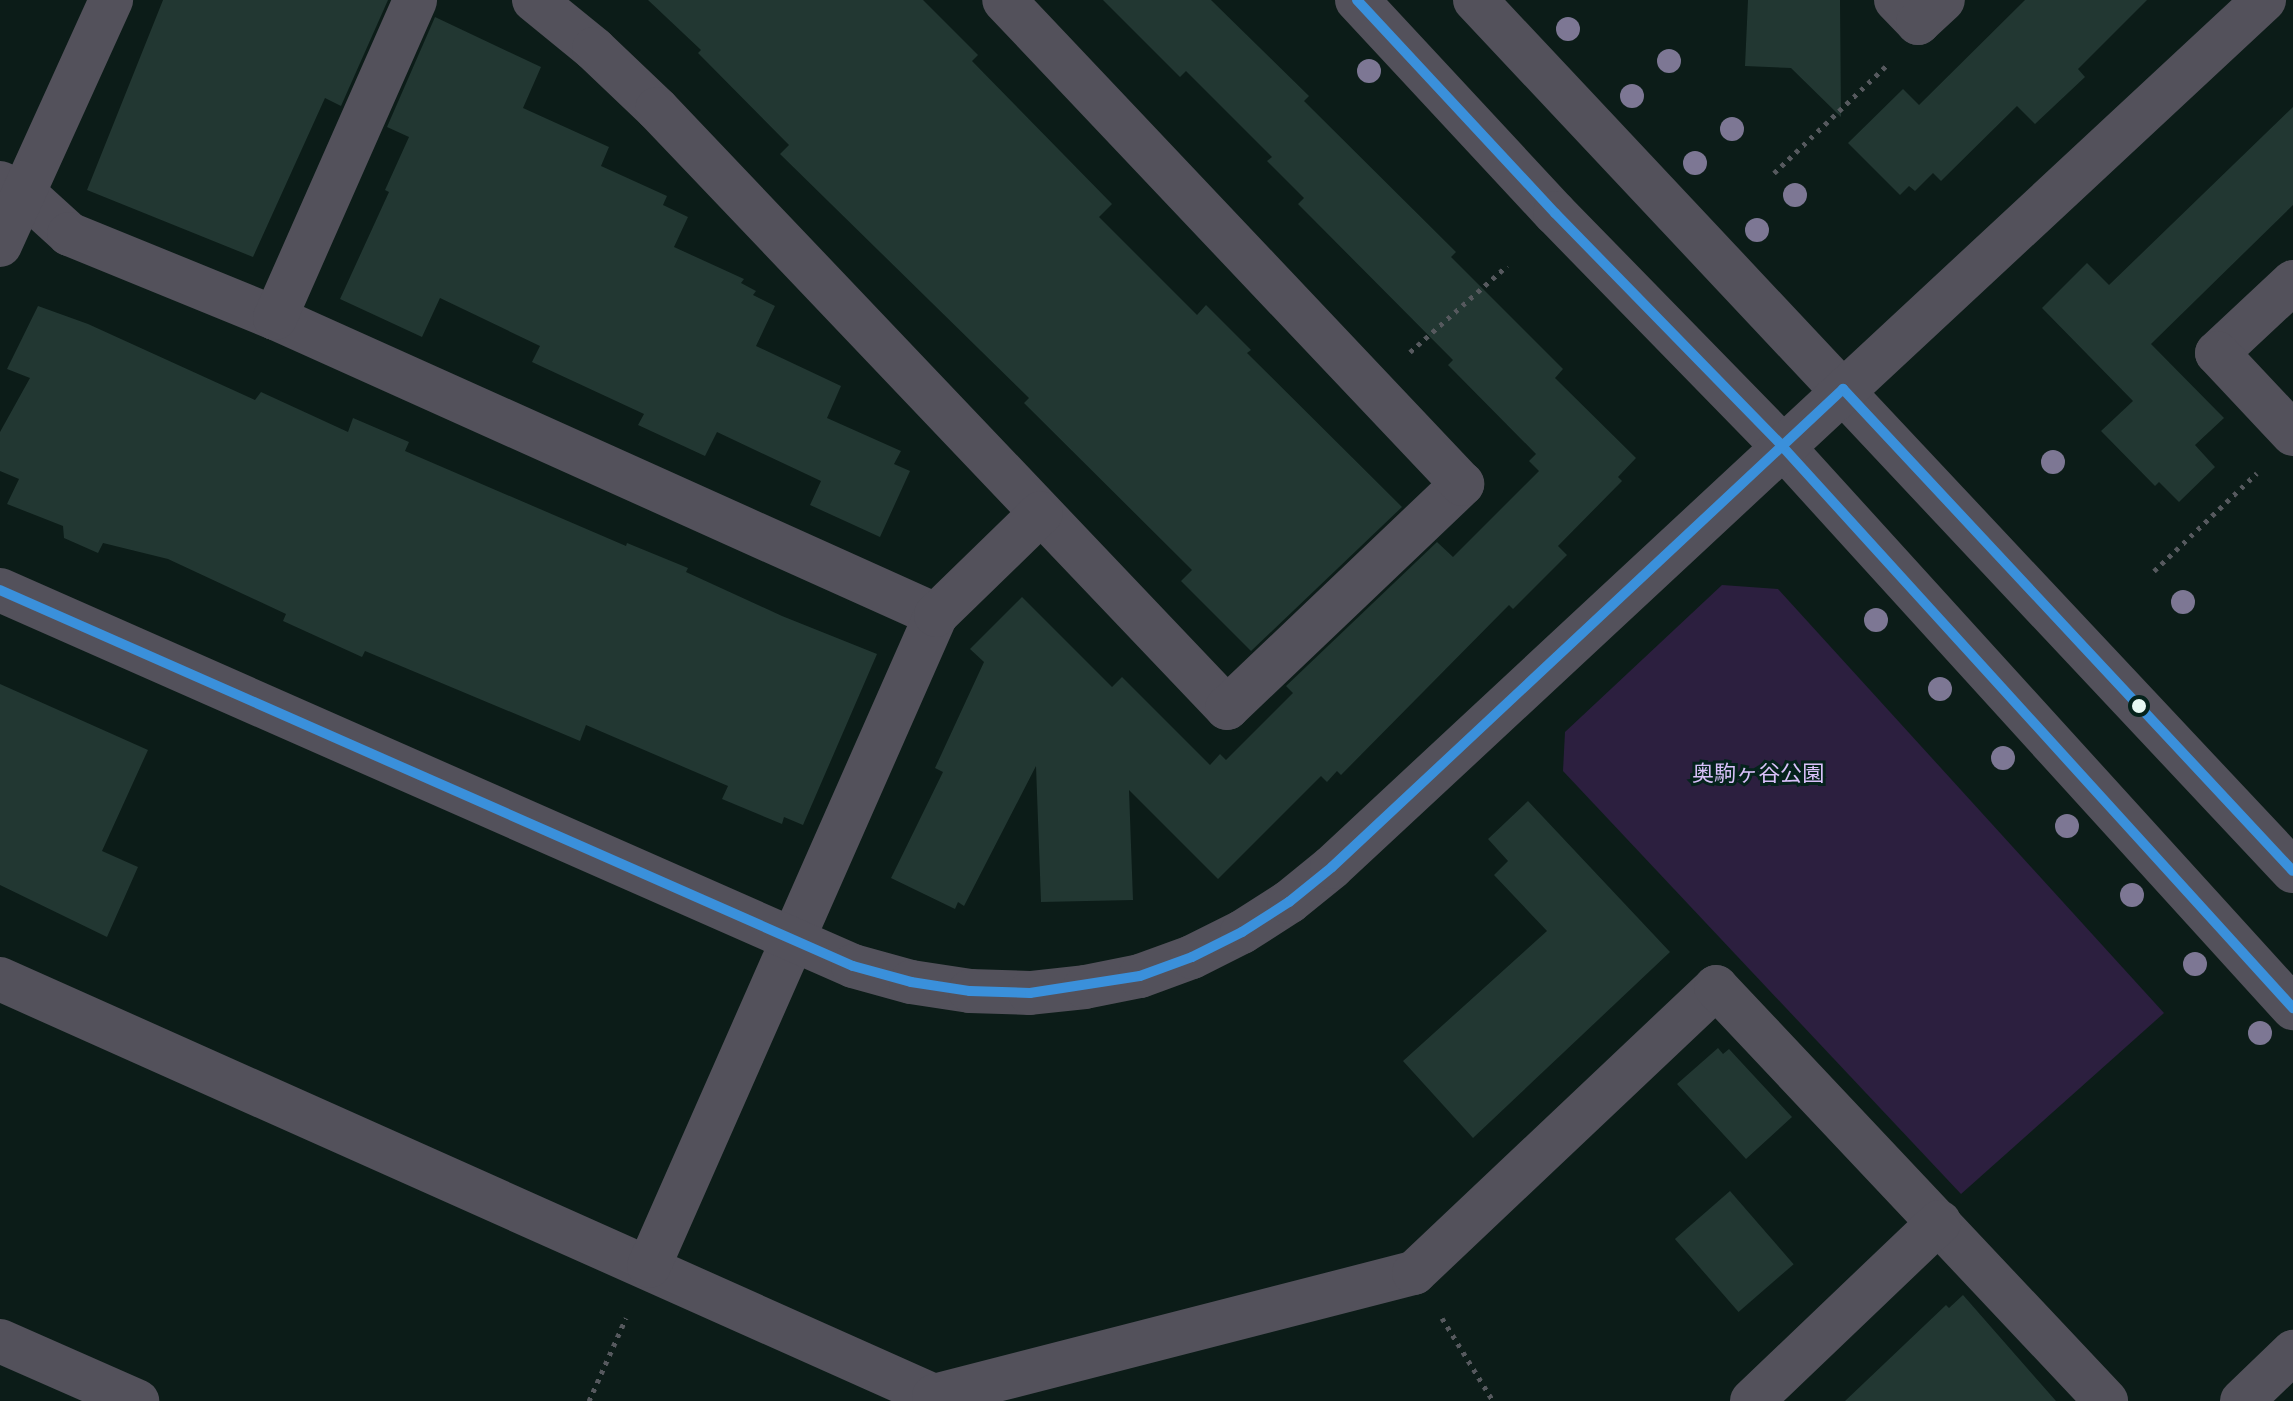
<!DOCTYPE html>
<meta charset="utf-8">
<style>
body{margin:0}
#map{position:relative;width:2293px;height:1401px;overflow:hidden;background:#0c1c18;font-family:"Space Grotesk","Noto Sans JP",sans-serif}
div>[style]{position:absolute}
.green>*{inset:0;background:#2c1f3f}
.building>*{inset:0;background:#223732;transform-origin:0 0}
.path>*{height:5px;margin-top:-2.5px;transform-origin:0;background:repeating-linear-gradient(90deg,#56595e 0 4px,transparent 0 10px)}
.minor>*{height:44px;margin:-22px;padding:0 22px;transform-origin:22px;border-radius:22px;background:#53515b}
.tertiary>*{height:44px;margin:-22px;padding:0 22px;transform-origin:22px;border-radius:22px;background:#53515b}
.bus-1>*{height:10px;margin:-5px;padding:0 5px;transform-origin:5px;border-radius:5px;background:#3a90db}
.trees>*{width:24px;height:24px;margin:-12px;border-radius:50%;background:#7d7794}
.dots>*{width:22px;height:22px;translate:-50% -50%;box-sizing:border-box;border:4px solid #05231c;border-radius:50%}
span{translate:-50% -50%;white-space:nowrap;text-align:center;line-height:1.15;-webkit-text-stroke:6px #05231c;paint-order:stroke}
.park-label{font-size:22px;color:#d9c1fa}
</style>
<div id="map">
<div class="green">
<div style="clip-path:polygon(1722px 585px,1778px 589px,2164px 1013px,1961px 1194px,1563px 771px,1565px 732px)"></div>
</div>
<div class="building">
<div style="clip-path:polygon(163px 0,388px 0,341px 106px,325px 98px,253px 257px,87px 190px)"></div>
<div style="clip-path:polygon(648px 0,923px 0,978px 55px,972px 61px,1112px 204px,1099px 217px,1197px 315px,1206px 305px,1251px 350px,1247px 353px,1402px 507px,1251px 651px,1181px 581px,1192px 570px,1024px 403px,1029px 398px,780px 154px,789px 145px,698px 53px,701px 50px)"></div>
<div style="clip-path:polygon(1103px 0,1211px 0,1309px 96px,1304px 101px,1456px 252px,1451px 257px,1563px 369px,1555px 378px,1636px 458px,1618px 477px,1622px 481px,1558px 546px,1567px 555px,1513px 609px,1509px 605px,1341px 775px,1337px 771px,1327px 782px,1321px 776px,1218px 879px,1129px 790px,1133px 900px,1041px 902px,1036px 766px,964px 906px,958px 902px,955px 909px,891px 878px,943px 772px,935px 768px,984px 662px,970px 649px,1022px 597px,1112px 687px,1122px 677px,1210px 765px,1220px 754px,1226px 760px,1293px 693px,1286px 686px,1437px 542px,1453px 557px,1539px 471px,1529px 461px,1536px 454px,1448px 365px,1453px 360px,1298px 204px,1304px 198px,1267px 161px,1272px 157px,1186px 71px,1180px 77px)"></div>
<div style="clip-path:polygon(1748px 0,1840px 0,1841px 117px,1791px 68px,1745px 66px)"></div>
<div style="clip-path:polygon(2025px 0,2147px 0,2078px 69px,2085px 77px,2035px 124px,2017px 106px,1941px 181px,1933px 173px,1915px 191px,1909px 186px,1900px 195px,1848px 143px,1903px 89px,1919px 105px)"></div>
<div style="clip-path:polygon(435px 17px,541px 67px,523px 108px,609px 147px,601px 166px,667px 196px,663px 205px,688px 217px,674px 247px,744px 279px,741px 283px,756px 291px,753px 295px,775px 306px,756px 346px,841px 386px,827px 418px,901px 451px,894px 464px,910px 471px,880px 537px,810px 505px,821px 481px,717px 432px,705px 456px,638px 425px,644px 414px,532px 362px,540px 346px,440px 298px,422px 337px,340px 299px,389px 192px,385px 190px,409px 137px,387px 127px)"></div>
<div style="clip-path:polygon(2293px 107px,2293px 205px,2151px 344px,2224px 418px,2195px 445px,2215px 467px,2179px 502px,2159px 482px,2155px 486px,2101px 431px,2133px 401px,2042px 308px,2087px 263px,2109px 285px)"></div>
<div style="clip-path:polygon(38px 306px,88px 324px,255px 400px,261px 392px,348px 432px,353px 418px,409px 442px,405px 451px,626px 546px,627px 543px,688px 568px,686px 572px,782px 616px,877px 654px,803px 825px,784px 817px,782px 824px,722px 799px,728px 786px,586px 725px,580px 741px,365px 651px,362px 657px,283px 621px,286px 614px,168px 559px,103px 543px,98px 553px,64px 538px,63px 526px,7px 504px,19px 479px,0 471px,0 432px,30px 378px,7px 369px)"></div>
<div style="clip-path:polygon(0 684px,148px 750px,102px 851px,138px 867px,107px 937px,0 885px)"></div>
<div style="clip-path:polygon(1528px 801px,1670px 952px,1473px 1138px,1403px 1061px,1547px 931px,1494px 875px,1508px 861px,1488px 839px)"></div>
<div style="clip-path:polygon(1718px 1048px,1723px 1054px,1729px 1049px,1792px 1117px,1746px 1159px,1677px 1084px)"></div>
<div style="left:1730px;top:1191px;width:97px;height:73px;rotate:49deg"></div>
<div style="clip-path:polygon(1963px 1295px,2056px 1401px,1845px 1401px,1946px 1305px,1949px 1308px)"></div>
</div>
<div class="path">
<div style="left:1774px;top:173px;width:156px;rotate:-43.7deg"></div>
<div style="left:1410px;top:352px;width:130px;rotate:-41.6deg"></div>
<div style="left:2154px;top:571px;width:142px;rotate:-43.6deg"></div>
<div style="left:1442px;top:1318px;width:97px;rotate:58.4deg"></div>
<div style="left:589px;top:1401px;width:91px;rotate:-66deg"></div>
</div>
<div class="minor">
<div style="left:534px;top:0;width:77px;rotate:39.2deg"></div>
<div style="left:594px;top:49px;width:87px;rotate:43.6deg"></div>
<div style="left:657px;top:109px;width:827px;rotate:46.42deg"></div>
<div style="left:1227px;top:708px;width:325px;rotate:-43.6deg"></div>
<div style="left:1462px;top:484px;width:666px;rotate:-133.42deg"></div>
<div style="left:1896px;top:0;width:32px;rotate:46deg"></div>
<div style="left:1918px;top:23px;width:34px;rotate:-43deg"></div>
<div style="left:0;top:183px;width:26px;rotate:23deg"></div>
<div style="left:24px;top:193px;width:61px;rotate:42.3deg"></div>
<div style="left:69px;top:234px;width:222px;rotate:22.2deg"></div>
<div style="left:275px;top:318px;width:725px;rotate:24.2deg"></div>
<div style="left:0;top:245px;width:269px;rotate:-65.6deg"></div>
<div style="left:2293px;top:282px;width:104px;rotate:136.9deg"></div>
<div style="left:2217px;top:353px;width:111px;rotate:46.8deg"></div>
<div style="left:275px;top:318px;width:347px;rotate:-66.2deg"></div>
<div style="left:0;top:979px;width:1023px;rotate:24.06deg"></div>
<div style="left:934px;top:1396px;width:496px;rotate:-14.4deg"></div>
<div style="left:1414px;top:1273px;width:416px;rotate:-43.4deg"></div>
<div style="left:1716px;top:987px;width:569px;rotate:46.71deg"></div>
<div style="left:649px;top:1266px;width:711px;rotate:-66.21deg"></div>
<div style="left:936px;top:615px;width:146px;rotate:-44.2deg"></div>
<div style="left:0;top:1341px;width:150px;rotate:23.7deg"></div>
<div style="left:1752px;top:1401px;width:259px;rotate:-43.7deg"></div>
<div style="left:2242px;top:1401px;width:71px;rotate:-43.9deg"></div>
</div>
<div class="tertiary">
<div style="left:1357px;top:0;width:291px;rotate:47.1deg"></div>
<div style="left:1555px;top:213px;width:325px;rotate:45.7deg"></div>
<div style="left:1782px;top:446px;width:760px;rotate:47.72deg"></div>
<div style="left:1475px;top:0;width:1195px;rotate:46.8deg"></div>
<div style="left:0;top:590px;width:932px;rotate:23.79deg"></div>
<div style="left:853px;top:966px;width:60px;rotate:15.4deg"></div>
<div style="left:911px;top:982px;width:60px;rotate:8.7deg"></div>
<div style="left:970px;top:991px;width:60px;rotate:1.9deg"></div>
<div style="left:1030px;top:993px;width:55px;rotate:-6.2deg"></div>
<div style="left:1085px;top:987px;width:56px;rotate:-11.3deg"></div>
<div style="left:1140px;top:976px;width:55px;rotate:-20.1deg"></div>
<div style="left:1192px;top:957px;width:56px;rotate:-26.6deg"></div>
<div style="left:1242px;top:932px;width:56px;rotate:-32.6deg"></div>
<div style="left:1289px;top:902px;width:55px;rotate:-39.1deg"></div>
<div style="left:1332px;top:867px;width:1273px;rotate:-42.93deg"></div>
</div>
<div class="bus-1">
<div style="left:1357px;top:0;width:291px;rotate:47.1deg"></div>
<div style="left:1555px;top:213px;width:325px;rotate:45.7deg"></div>
<div style="left:1782px;top:446px;width:760px;rotate:47.72deg"></div>
<div style="left:0;top:590px;width:932px;rotate:23.79deg"></div>
<div style="left:853px;top:966px;width:60px;rotate:15.4deg"></div>
<div style="left:911px;top:982px;width:60px;rotate:8.7deg"></div>
<div style="left:970px;top:991px;width:60px;rotate:1.9deg"></div>
<div style="left:1030px;top:993px;width:111px;rotate:-8.8deg"></div>
<div style="left:1140px;top:976px;width:55px;rotate:-20.1deg"></div>
<div style="left:1192px;top:957px;width:56px;rotate:-26.6deg"></div>
<div style="left:1242px;top:932px;width:56px;rotate:-32.6deg"></div>
<div style="left:1289px;top:902px;width:55px;rotate:-39.1deg"></div>
<div style="left:1332px;top:867px;width:700px;rotate:-43.09deg"></div>
<div style="left:1843px;top:389px;width:659px;rotate:46.97deg"></div>
</div>
<div class="trees">
<div style="left:1568px;top:29px"></div>
<div style="left:1669px;top:61px"></div>
<div style="left:1369px;top:71px"></div>
<div style="left:1632px;top:96px"></div>
<div style="left:1732px;top:129px"></div>
<div style="left:1695px;top:163px"></div>
<div style="left:1795px;top:195px"></div>
<div style="left:1757px;top:230px"></div>
<div style="left:2053px;top:462px"></div>
<div style="left:2183px;top:602px"></div>
<div style="left:1876px;top:620px"></div>
<div style="left:1940px;top:689px"></div>
<div style="left:2003px;top:758px"></div>
<div style="left:2067px;top:826px"></div>
<div style="left:2132px;top:895px"></div>
<div style="left:2195px;top:964px"></div>
<div style="left:2260px;top:1033px"></div>
</div>
<div class="dots">
<div style="left:2139px;top:706px;background:#e7f8f3"></div>
</div>
<div class="park-label">
<span style="left:1758px;top:774px">奥駒ヶ谷公園</span>
</div>
</div>
